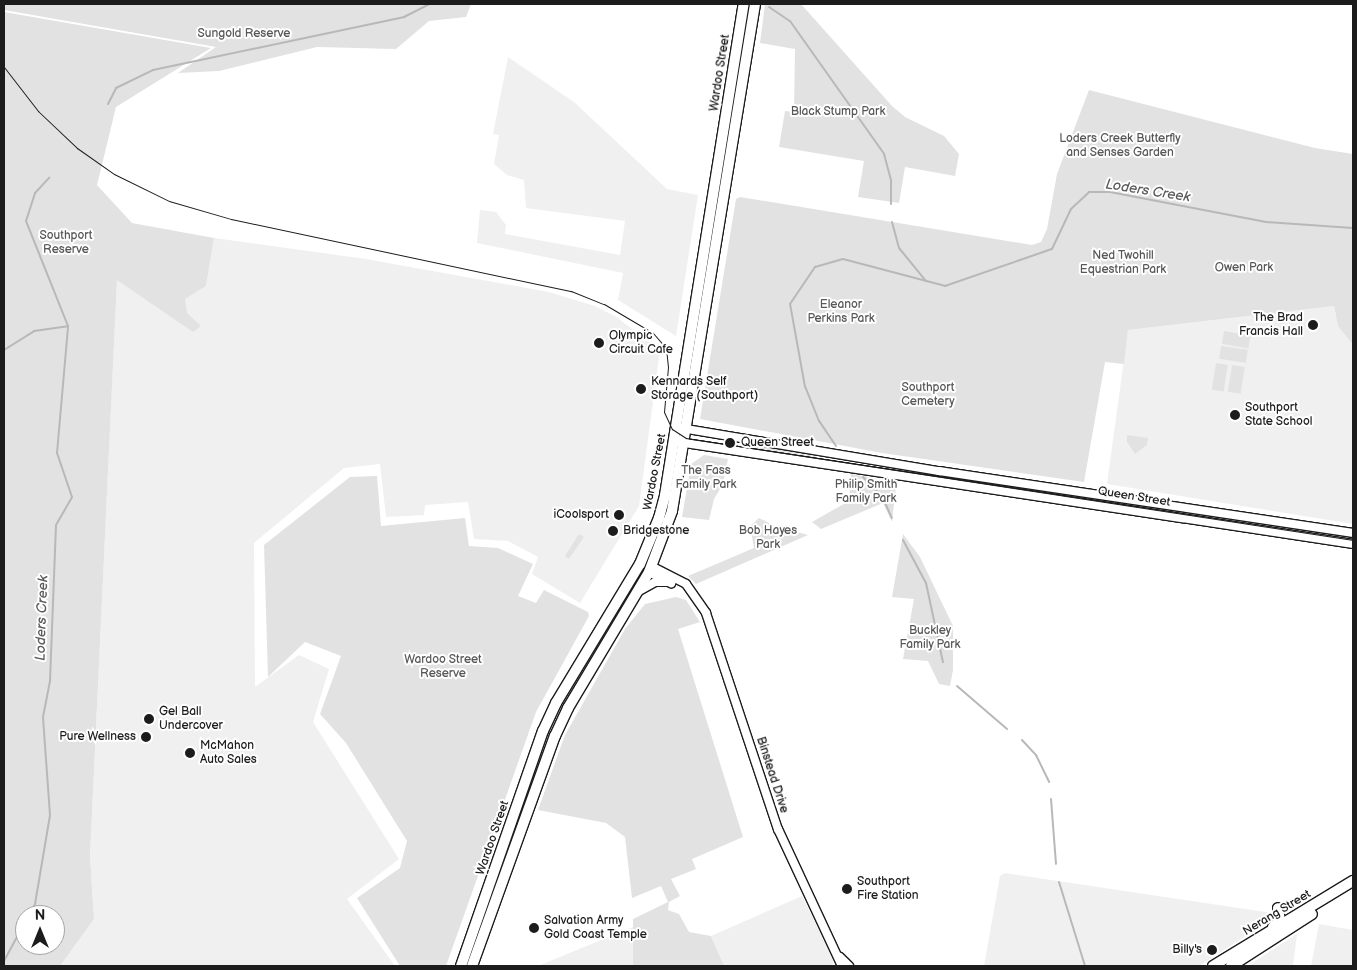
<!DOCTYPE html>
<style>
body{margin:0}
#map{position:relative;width:1357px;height:970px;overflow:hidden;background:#fff;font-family:"Balsamiq Sans",sans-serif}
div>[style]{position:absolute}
.built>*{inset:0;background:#f0f0f0}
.green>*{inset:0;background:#e2e2e2;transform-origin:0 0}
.stream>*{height:2px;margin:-1px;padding:0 1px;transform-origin:1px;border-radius:1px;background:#b8b8b8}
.roads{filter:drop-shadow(1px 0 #1c1c1c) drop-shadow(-1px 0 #1c1c1c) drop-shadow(0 1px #1c1c1c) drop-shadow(0 -1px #1c1c1c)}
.minor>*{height:8px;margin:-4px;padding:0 4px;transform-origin:4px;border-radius:4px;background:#fff}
.major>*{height:10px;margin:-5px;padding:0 5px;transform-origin:5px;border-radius:5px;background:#fff}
.tram>*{height:1px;margin:-0.5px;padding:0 0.5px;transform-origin:0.5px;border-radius:0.5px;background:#1c1c1c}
.dots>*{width:14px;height:14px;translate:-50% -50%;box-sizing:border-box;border:2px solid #fff;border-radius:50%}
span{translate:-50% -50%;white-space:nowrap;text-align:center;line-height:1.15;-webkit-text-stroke:4px #fff;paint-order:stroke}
.park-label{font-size:12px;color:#575757}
.street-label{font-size:12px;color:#1c1c1c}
.poi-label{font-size:12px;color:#1c1c1c}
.right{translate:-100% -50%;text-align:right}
.left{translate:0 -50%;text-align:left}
.water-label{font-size:14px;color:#5a5a5a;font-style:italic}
.frame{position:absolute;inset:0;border:5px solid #1c1c1c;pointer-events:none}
.north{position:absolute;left:15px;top:905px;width:50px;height:50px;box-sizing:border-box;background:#fff;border:1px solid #a4a4a4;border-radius:50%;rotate:0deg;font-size:14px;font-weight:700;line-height:20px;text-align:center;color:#1c1c1c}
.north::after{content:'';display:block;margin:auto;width:18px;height:22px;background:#1c1c1c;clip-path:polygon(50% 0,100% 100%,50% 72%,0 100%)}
</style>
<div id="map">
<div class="built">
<div style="clip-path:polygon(508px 57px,574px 102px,667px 189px,698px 195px,676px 336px,618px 300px,623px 273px,477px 243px,480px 210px,496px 212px,506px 225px,505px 234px,620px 255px,625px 221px,526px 208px,524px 180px,507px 175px,494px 164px,499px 135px,493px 134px)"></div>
<div style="clip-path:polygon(214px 238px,366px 259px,549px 292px,595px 306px,615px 316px,660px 350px,639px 506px,580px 603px,532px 574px,538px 557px,508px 541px,474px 539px,468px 502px,425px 505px,424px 515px,386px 517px,380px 464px,344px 468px,254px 543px,255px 687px,299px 655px,329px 669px,313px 722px,399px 859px,347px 899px,395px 966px,60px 966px,94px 919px,90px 856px,117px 279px,186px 313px,185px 298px,206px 286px)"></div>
<div style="clip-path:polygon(1334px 306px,1338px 326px,1353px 345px,1353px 524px,1107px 484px,1128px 330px)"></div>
<div style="clip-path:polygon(1005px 873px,1272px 913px,1272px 919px,1199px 966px,984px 966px,1000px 876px)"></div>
<div style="clip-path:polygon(802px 896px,833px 958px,833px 966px,724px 966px,711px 936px)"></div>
<div style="clip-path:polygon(1319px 924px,1353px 930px,1353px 966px,1311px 966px)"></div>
<div style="clip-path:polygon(633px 927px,633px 966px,538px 966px,550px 961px)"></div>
<div style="clip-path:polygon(1297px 934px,1293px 966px,1247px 966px)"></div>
</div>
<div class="green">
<div style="clip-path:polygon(4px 4px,471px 4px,466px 17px,429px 21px,396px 49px,317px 47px,219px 71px,178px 73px,216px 47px,4px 10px)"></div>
<div style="clip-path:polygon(765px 4px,801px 4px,892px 106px,905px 117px,944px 136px,959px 154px,955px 176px,905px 167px,899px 203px,858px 197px,864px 161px,779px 147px,785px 111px,794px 112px,795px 49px,760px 43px)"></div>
<div style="clip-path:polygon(evenodd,4px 12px,211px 48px,116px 107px,97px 185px,132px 223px,214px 238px,206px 286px,185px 299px,187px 313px,201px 326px,193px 332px,117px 280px,90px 856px,94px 919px,60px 966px,4px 966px,4px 12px,25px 915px,55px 915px,55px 945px,25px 945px,25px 915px)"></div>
<div style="clip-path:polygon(1089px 90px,1315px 148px,1353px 154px,1353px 345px,1338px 326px,1334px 306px,1128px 330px,1124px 364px,1105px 362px,1084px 482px,882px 453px,700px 419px,736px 199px,740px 197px,1032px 245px,1041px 242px,1047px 229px,1057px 174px)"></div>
<div style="left:1224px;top:331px;width:27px;height:13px;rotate:10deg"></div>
<div style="left:1221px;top:346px;width:27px;height:13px;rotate:8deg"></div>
<div style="left:1216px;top:363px;width:12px;height:27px;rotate:9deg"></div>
<div style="left:1232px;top:365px;width:13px;height:27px;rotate:9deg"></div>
<div style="clip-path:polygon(1127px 435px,1148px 438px,1147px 445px,1135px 454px,1127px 442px)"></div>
<div style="clip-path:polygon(750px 444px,815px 456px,815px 457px,750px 447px)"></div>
<div style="clip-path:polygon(704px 455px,728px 459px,723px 484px,714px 499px,709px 520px,682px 517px,691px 464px)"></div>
<div style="clip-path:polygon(851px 474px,884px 480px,896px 486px,892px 522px,883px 503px,821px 529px,812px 522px,849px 501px)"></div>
<div style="clip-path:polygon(377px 476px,381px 526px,465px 518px,469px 546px,498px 548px,533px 564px,518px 596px,536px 603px,544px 590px,588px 612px,589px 616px,536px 712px,446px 966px,400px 966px,357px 898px,400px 868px,407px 841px,346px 743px,320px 714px,341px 656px,305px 642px,268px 677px,264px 545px,350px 477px)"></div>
<div style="clip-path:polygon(759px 518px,775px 526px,808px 535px,696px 584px,688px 576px,754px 548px,750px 526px)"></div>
<div style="clip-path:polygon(579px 534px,584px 537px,569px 559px,565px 556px)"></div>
<div style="clip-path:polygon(903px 534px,920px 557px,953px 626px,953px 670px,950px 686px,939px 684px,928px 661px,903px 659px,914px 599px,892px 597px)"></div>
<div style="clip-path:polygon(676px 597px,686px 600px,700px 622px,678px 629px,743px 837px,692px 859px,696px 869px,671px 879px,680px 896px,669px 902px,668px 910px,679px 914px,689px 932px,711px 936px,724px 966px,633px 966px,633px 919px,668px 902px,661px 886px,632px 898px,625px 837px,606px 823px,538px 810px,565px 735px,625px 629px,645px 604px)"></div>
</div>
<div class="stream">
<div style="left:769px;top:7px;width:25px;rotate:34deg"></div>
<div style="left:790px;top:21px;width:163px;rotate:54.7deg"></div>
<div style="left:884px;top:154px;width:28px;rotate:75deg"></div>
<div style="left:891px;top:181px;width:23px;rotate:90deg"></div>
<div style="left:108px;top:104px;width:18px;rotate:-63deg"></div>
<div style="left:116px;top:88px;width:41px;rotate:-25.9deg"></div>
<div style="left:153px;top:70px;width:257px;rotate:-11.9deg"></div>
<div style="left:404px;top:17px;width:29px;rotate:-27deg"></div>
<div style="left:892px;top:222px;width:27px;rotate:75deg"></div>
<div style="left:899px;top:248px;width:43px;rotate:50.7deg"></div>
<div style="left:4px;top:350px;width:36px;rotate:-32deg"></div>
<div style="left:34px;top:331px;width:34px;rotate:-8deg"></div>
<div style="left:836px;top:446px;width:30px;rotate:-124deg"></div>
<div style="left:819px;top:421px;width:37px;rotate:-112deg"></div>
<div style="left:805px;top:387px;width:84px;rotate:-100.2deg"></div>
<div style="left:790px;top:304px;width:45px;rotate:-56deg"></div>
<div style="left:815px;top:267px;width:29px;rotate:-16deg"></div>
<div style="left:843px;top:259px;width:106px;rotate:14.8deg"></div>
<div style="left:945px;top:286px;width:113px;rotate:-19.1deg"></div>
<div style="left:1052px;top:249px;width:44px;rotate:-64.6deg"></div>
<div style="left:1071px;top:209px;width:25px;rotate:-43deg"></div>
<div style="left:1089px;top:192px;width:21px"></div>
<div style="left:1110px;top:192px;width:159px;rotate:10.9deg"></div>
<div style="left:1266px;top:222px;width:87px;rotate:3.9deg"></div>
<div style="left:863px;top:477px;width:27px;rotate:45deg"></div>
<div style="left:882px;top:496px;width:24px;rotate:66deg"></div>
<div style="left:903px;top:540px;width:49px;rotate:61.9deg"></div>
<div style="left:926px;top:583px;width:81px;rotate:77.9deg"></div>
<div style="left:957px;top:686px;width:66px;rotate:40.7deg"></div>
<div style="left:1022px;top:740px;width:21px;rotate:47deg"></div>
<div style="left:1036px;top:755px;width:30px;rotate:64deg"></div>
<div style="left:1051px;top:799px;width:65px;rotate:85.6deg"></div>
<div style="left:1059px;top:882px;width:88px;rotate:72.8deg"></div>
<div style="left:29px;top:915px;width:13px;rotate:-61deg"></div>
<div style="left:35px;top:904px;width:90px;rotate:-80.4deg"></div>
<div style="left:50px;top:815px;width:98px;rotate:-94.1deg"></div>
<div style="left:43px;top:717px;width:37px;rotate:-79deg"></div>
<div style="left:50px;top:681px;width:156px;rotate:-87.8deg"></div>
<div style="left:56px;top:525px;width:32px;rotate:-60deg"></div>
<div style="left:72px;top:497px;width:46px;rotate:-108.8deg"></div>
<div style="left:57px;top:453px;width:127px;rotate:-85deg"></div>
<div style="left:68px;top:326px;width:113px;rotate:-111.8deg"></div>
<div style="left:26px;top:221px;width:29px;rotate:-72deg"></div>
<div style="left:35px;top:193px;width:21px;rotate:-47deg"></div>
<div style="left:4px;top:961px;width:44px;rotate:-61.7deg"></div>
</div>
<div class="roads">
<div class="minor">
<div style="left:681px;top:428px;width:262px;rotate:9.5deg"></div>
<div style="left:939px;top:471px;width:419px;rotate:8.5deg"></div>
<div style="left:678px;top:442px;width:683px;rotate:8.59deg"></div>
<div style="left:651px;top:566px;width:39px;rotate:27deg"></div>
<div style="left:686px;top:584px;width:35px;rotate:55deg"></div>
<div style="left:706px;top:613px;width:228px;rotate:71.6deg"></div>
<div style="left:778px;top:829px;width:151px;rotate:65deg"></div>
<div style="left:649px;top:572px;width:25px;rotate:27deg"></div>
<div style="left:639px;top:591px;width:18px;rotate:-29deg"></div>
<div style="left:655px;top:582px;width:13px"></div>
<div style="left:840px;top:957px;width:13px;rotate:45deg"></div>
</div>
<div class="major">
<div style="left:1273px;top:927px;width:9px;rotate:-41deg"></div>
<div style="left:1280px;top:921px;width:13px;rotate:-99deg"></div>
<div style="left:461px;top:966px;width:249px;rotate:-70.8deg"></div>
<div style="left:543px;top:731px;width:31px;rotate:-65deg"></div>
<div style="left:556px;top:703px;width:162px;rotate:-58.9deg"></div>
<div style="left:640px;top:564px;width:50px;rotate:-67.6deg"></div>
<div style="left:659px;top:518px;width:24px;rotate:-75deg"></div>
<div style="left:665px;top:495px;width:497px;rotate:-80.9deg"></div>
<div style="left:472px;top:966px;width:245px;rotate:-70.2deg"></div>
<div style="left:555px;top:736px;width:31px;rotate:-65deg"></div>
<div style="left:568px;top:708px;width:158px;rotate:-59.2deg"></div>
<div style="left:649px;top:572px;width:65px;rotate:-69.3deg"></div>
<div style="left:672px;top:511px;width:514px;rotate:-80.7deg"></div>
<div style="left:1213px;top:966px;width:164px;rotate:-31.3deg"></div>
<div style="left:1231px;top:966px;width:96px;rotate:-32.7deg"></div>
</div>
</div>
<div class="tram">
<div style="left:4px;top:67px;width:56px;rotate:52.3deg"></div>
<div style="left:38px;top:111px;width:54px;rotate:43.5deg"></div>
<div style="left:77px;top:148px;width:45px;rotate:35.1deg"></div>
<div style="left:114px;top:174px;width:61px;rotate:26.1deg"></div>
<div style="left:169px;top:201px;width:65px;rotate:16.2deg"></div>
<div style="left:231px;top:219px;width:348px;rotate:12deg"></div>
<div style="left:571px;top:291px;width:35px;rotate:22deg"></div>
<div style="left:604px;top:304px;width:57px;rotate:30.6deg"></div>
<div style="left:653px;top:333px;width:20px;rotate:49deg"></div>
<div style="left:666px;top:348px;width:19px;rotate:84deg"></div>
<div style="left:668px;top:367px;width:45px;rotate:95.1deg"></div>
<div style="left:664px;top:412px;width:19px;rotate:65deg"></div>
<div style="left:672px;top:429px;width:17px;rotate:33deg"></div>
<div style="left:686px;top:438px;width:675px;rotate:8.69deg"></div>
</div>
<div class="dots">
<div style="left:1313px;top:325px;background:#1c1c1c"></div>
<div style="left:599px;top:343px;background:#1c1c1c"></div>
<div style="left:641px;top:389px;background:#1c1c1c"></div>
<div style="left:1235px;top:415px;background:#1c1c1c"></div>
<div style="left:730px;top:443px;background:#1c1c1c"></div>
<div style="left:619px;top:515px;background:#1c1c1c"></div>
<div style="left:613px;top:531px;background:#1c1c1c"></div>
<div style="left:149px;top:719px;background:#1c1c1c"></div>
<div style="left:146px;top:737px;background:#1c1c1c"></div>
<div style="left:190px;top:753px;background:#1c1c1c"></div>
<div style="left:847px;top:889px;background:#1c1c1c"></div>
<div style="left:534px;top:928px;background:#1c1c1c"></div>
<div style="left:1212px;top:950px;background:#1c1c1c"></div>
</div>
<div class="park-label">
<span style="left:244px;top:34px">Sungold Reserve</span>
<span style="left:838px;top:112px">Black Stump Park</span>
<span style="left:1120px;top:146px">Loders Creek Butterfly<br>and Senses Garden</span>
<span style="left:66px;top:243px">Southport<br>Reserve</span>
<span style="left:1123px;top:263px">Ned Twohill<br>Equestrian Park</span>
<span style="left:1244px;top:268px">Owen Park</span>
<span style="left:841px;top:312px">Eleanor<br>Perkins Park</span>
<span style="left:928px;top:395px">Southport<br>Cemetery</span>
<span style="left:706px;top:478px">The Fass<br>Family Park</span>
<span style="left:866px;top:492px">Philip Smith<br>Family Park</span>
<span style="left:768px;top:538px">Bob Hayes<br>Park</span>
<span style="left:930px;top:638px">Buckley<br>Family Park</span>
<span style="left:443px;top:667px">Wardoo Street<br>Reserve</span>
</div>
<div class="street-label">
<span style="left:720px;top:73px;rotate:-81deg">Wardoo Street</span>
<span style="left:655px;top:472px;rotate:-79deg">Wardoo Street</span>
<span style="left:1134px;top:497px;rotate:9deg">Queen Street</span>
<span style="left:772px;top:775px;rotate:72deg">Binstead Drive</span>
<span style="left:493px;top:838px;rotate:-71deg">Wardoo Street</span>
<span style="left:1277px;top:913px;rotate:-31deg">Nerang Street</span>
</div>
<div class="poi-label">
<span class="right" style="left:1303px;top:325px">The Brad<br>Francis Hall</span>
<span class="left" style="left:609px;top:343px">Olympic<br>Circuit Cafe</span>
<span class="left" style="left:651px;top:389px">Kennards Self<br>Storage (Southport)</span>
<span class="left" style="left:1245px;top:415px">Southport<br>State School</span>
<span class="left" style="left:741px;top:443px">Queen Street</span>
<span class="right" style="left:609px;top:515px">iCoolsport</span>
<span class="left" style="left:623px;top:531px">Bridgestone</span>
<span class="left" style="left:159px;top:719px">Gel Ball<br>Undercover</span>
<span class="right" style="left:136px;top:737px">Pure Wellness</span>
<span class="left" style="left:200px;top:753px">McMahon<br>Auto Sales</span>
<span class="left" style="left:857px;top:889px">Southport<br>Fire Station</span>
<span class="left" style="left:544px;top:928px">Salvation Army<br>Gold Coast Temple</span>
<span class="right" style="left:1202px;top:950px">Billy's</span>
</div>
<div class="water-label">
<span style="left:1148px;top:191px;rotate:9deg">Loders Creek</span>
<span style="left:42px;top:618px;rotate:-88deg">Loders Creek</span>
</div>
<div class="frame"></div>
<div class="north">N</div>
</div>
